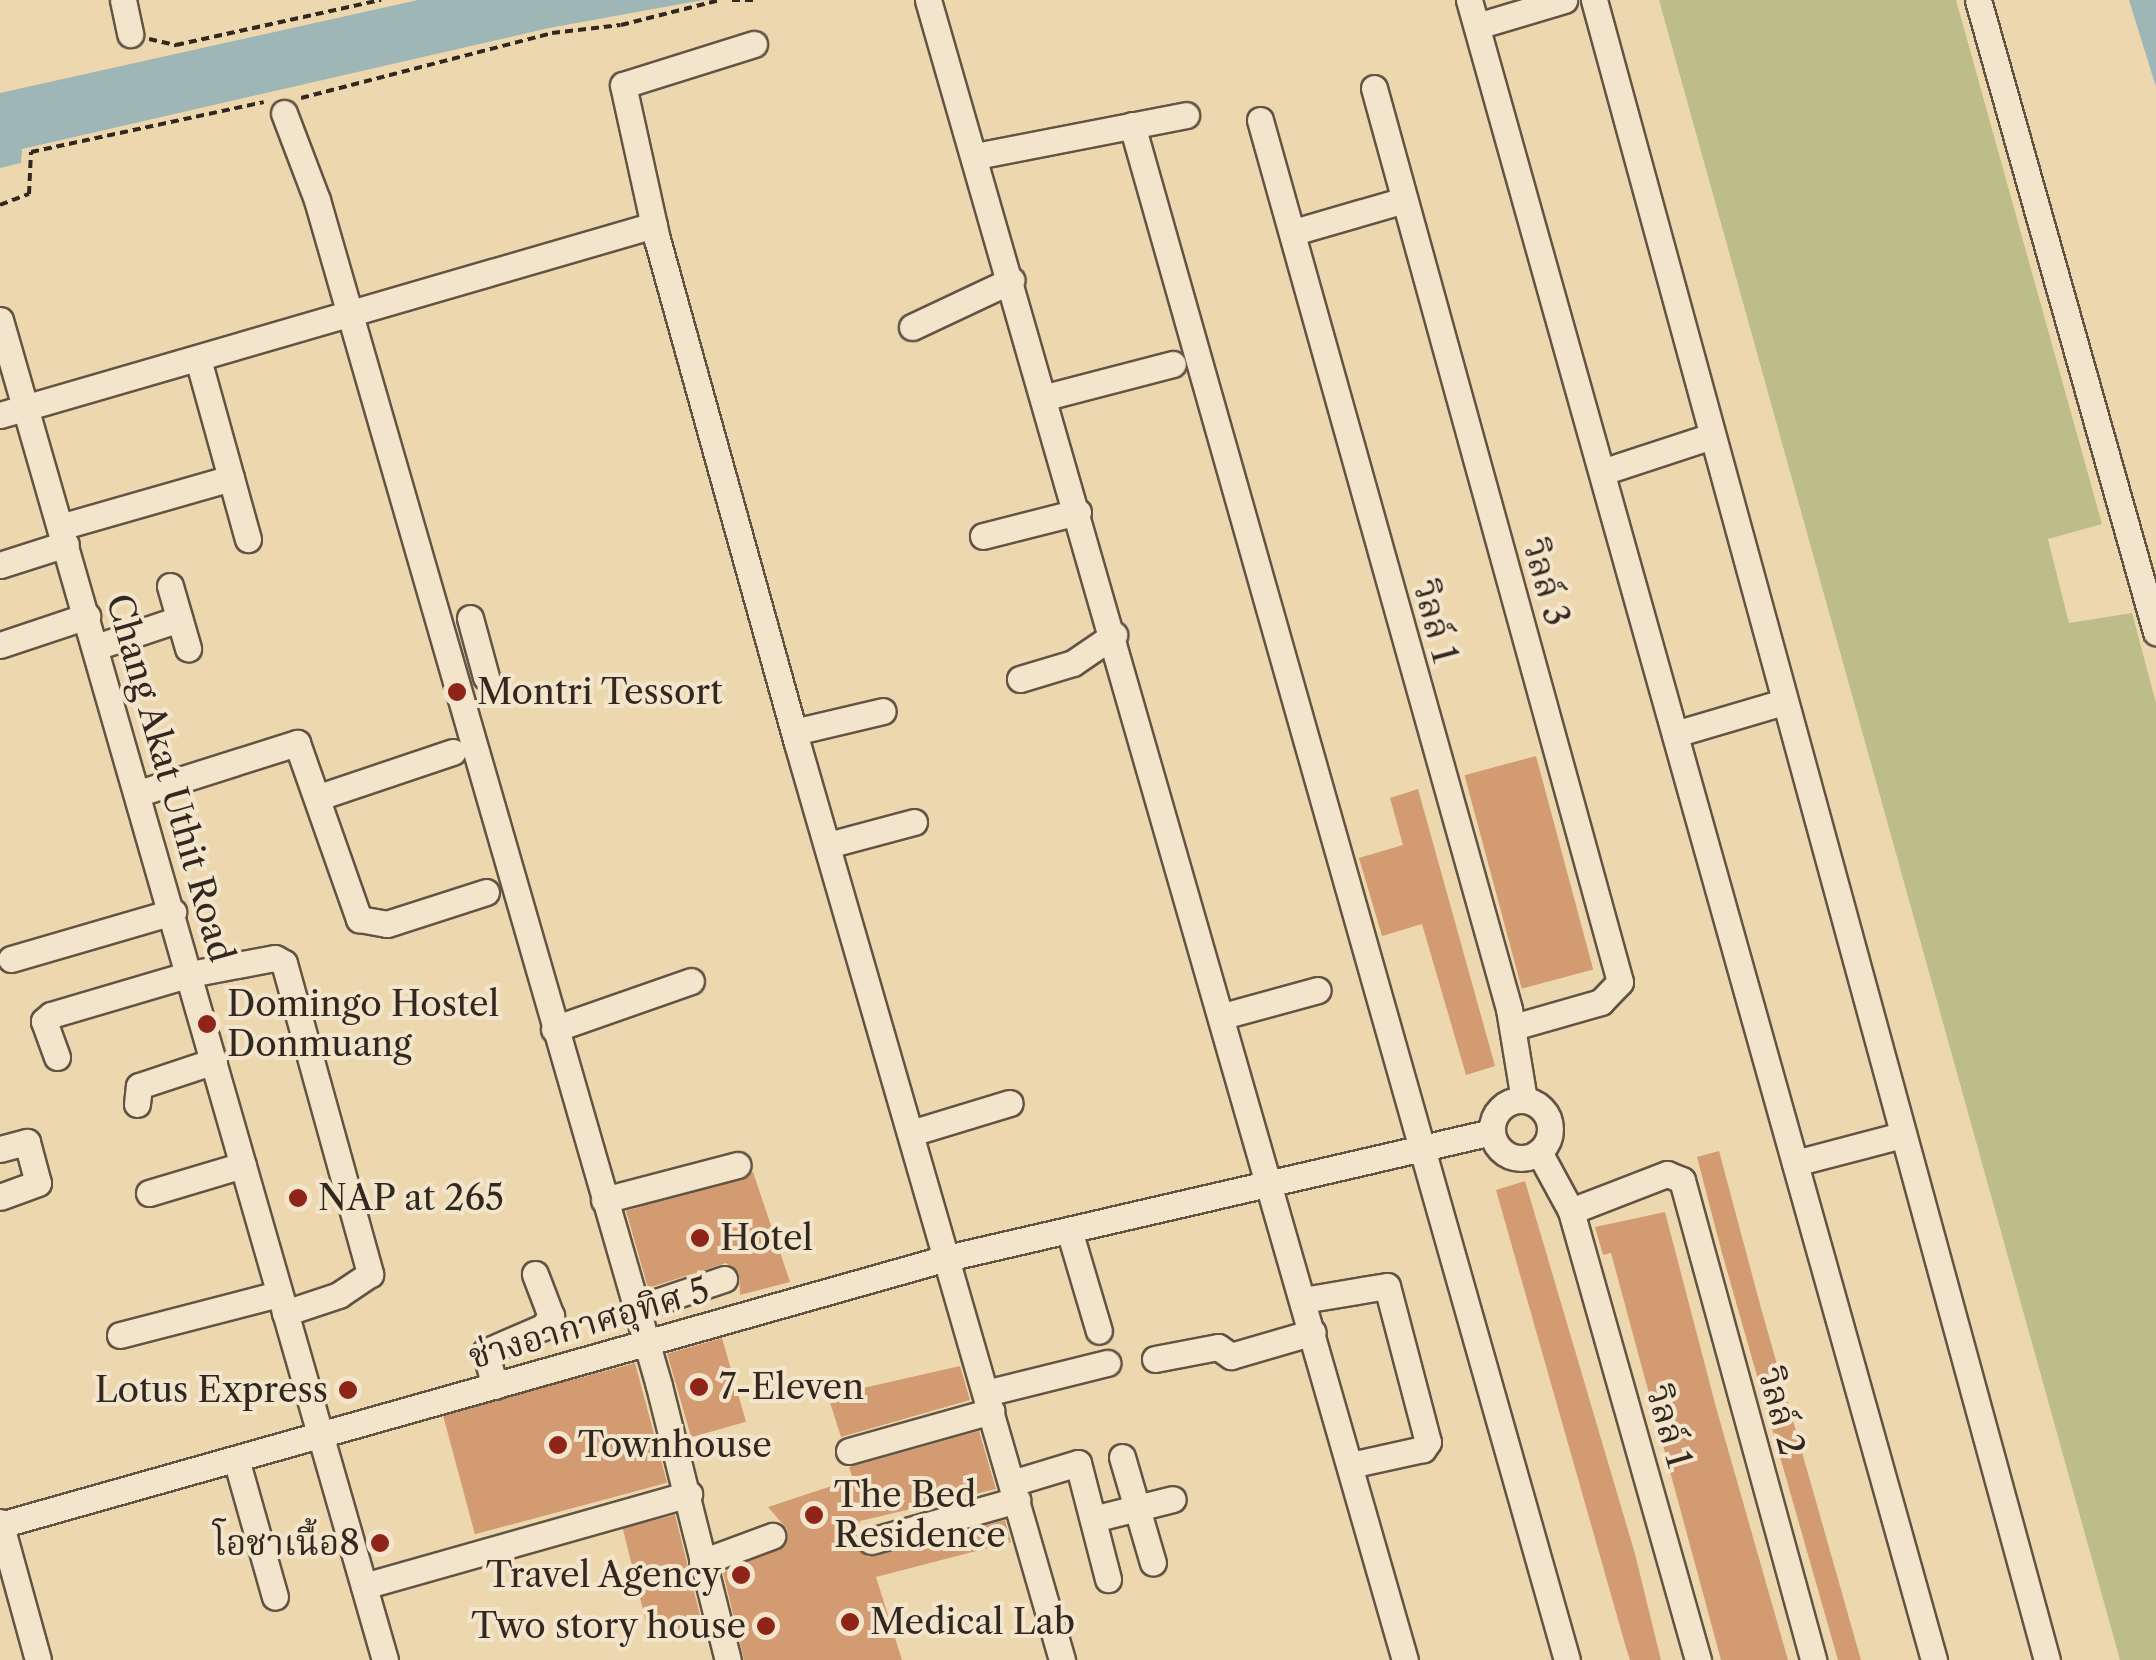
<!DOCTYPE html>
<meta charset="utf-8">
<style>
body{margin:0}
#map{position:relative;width:2156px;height:1660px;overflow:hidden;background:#edd7af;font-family:"Libre Caslon Text","Noto Serif Thai",serif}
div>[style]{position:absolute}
.green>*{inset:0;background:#bcbd88}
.water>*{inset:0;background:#9eb7b6}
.building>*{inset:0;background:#d39b72;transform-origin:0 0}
.path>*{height:4px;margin-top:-2px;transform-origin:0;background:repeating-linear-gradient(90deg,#332820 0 8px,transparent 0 13px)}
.roads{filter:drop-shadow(2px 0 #625444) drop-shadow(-2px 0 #625444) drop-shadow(0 2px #625444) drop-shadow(0 -2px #625444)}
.minor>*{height:25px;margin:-12.5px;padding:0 12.5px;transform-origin:12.5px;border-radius:12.5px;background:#f3e5cb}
.minor>.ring{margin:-12.5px;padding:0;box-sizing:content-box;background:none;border:25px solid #f3e5cb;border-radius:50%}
.dots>*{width:28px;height:28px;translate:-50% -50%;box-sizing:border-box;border:5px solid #f3e5cb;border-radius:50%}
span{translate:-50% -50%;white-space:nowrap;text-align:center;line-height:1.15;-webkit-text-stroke:8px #f3e5cb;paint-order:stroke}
.street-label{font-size:35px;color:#332820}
.poi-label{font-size:35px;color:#332820}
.left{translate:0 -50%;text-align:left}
.right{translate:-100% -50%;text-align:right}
</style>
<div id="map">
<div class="green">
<div style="clip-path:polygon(1659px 0,1956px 0,2102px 524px,2048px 539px,2069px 623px,2132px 613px,2156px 703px,2156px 1660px,2120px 1660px)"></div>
</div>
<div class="water">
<div style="clip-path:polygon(418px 0,703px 0,549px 28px,22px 149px,21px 163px,0 168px,0 93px)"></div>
<div style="clip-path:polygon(2129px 0,2156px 0,2156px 87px)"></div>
</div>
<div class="building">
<div style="left:1536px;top:756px;width:221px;height:74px;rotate:75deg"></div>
<div style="clip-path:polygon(1418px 789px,1495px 1066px,1466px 1075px,1422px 924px,1382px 936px,1359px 858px,1403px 845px,1390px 798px)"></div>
<div style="clip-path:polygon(1719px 1151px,1761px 1308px,1861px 1660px,1838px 1660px,1722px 1253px,1697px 1157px)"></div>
<div style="clip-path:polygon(753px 1172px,790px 1282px,740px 1295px,739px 1273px,726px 1263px,648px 1288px,626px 1211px)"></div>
<div style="clip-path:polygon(1525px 1181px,1635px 1554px,1661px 1660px,1630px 1660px,1625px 1644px,1496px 1190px)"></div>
<div style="clip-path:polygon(1665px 1212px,1717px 1411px,1788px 1660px,1721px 1660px,1611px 1253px,1603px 1255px,1595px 1227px)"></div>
<div style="left:722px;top:1338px;width:87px;height:57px;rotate:74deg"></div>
<div style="left:635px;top:1363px;width:124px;height:199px;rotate:75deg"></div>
<div style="clip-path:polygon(960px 1366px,970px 1400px,841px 1437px,828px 1396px)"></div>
<div style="clip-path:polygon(979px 1431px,996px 1489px,860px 1521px,855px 1544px,868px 1557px,1005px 1520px,1011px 1542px,876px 1577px,902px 1660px,744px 1660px,723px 1572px,785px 1546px,787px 1529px,768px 1507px,853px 1479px,849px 1467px)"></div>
<div style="left:675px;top:1515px;width:112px;height:54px;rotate:76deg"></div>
</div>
<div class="path">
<div style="left:732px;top:0;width:24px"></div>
<div style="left:149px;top:39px;width:28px;rotate:13deg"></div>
<div style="left:176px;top:45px;width:210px;rotate:-12.4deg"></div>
<div style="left:301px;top:98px;width:259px;rotate:-14.5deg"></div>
<div style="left:552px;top:33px;width:69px;rotate:-6.6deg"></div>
<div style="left:621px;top:25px;width:102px;rotate:-14.2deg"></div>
<div style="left:0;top:205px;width:31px;rotate:-21deg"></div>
<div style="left:29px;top:194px;width:42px;rotate:-87.3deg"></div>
<div style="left:31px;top:152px;width:238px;rotate:-12.1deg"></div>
</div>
<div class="roads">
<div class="minor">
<div style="left:123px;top:0;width:35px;rotate:78deg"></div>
<div style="left:928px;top:0;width:1727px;rotate:73.97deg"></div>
<div style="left:1469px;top:0;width:1724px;rotate:74.35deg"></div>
<div style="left:1594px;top:0;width:1721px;rotate:74.74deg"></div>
<div style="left:1978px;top:0;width:657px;rotate:74.27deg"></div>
<div style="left:1477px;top:26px;width:91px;rotate:-16.6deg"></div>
<div style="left:754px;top:44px;width:137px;rotate:162.6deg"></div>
<div style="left:623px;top:85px;width:158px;rotate:77.6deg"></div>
<div style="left:657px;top:239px;width:523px;rotate:74.48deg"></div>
<div style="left:797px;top:743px;width:955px;rotate:73.88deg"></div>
<div style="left:1374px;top:88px;width:927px;rotate:74.61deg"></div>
<div style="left:1620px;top:982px;width:28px;rotate:134deg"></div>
<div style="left:1601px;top:1002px;width:91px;rotate:164deg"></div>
<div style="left:284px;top:113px;width:93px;rotate:69.2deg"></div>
<div style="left:317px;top:200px;width:1234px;rotate:73.91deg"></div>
<div style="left:659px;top:1386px;width:283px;rotate:75.9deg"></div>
<div style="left:1260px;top:120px;width:923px;rotate:74.35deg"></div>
<div style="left:1509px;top:1009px;width:92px;rotate:80.6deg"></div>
<div style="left:1132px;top:125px;width:1595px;rotate:74.18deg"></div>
<div style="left:976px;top:156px;width:214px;rotate:-11deg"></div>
<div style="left:1294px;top:232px;width:115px;rotate:-16.2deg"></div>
<div style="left:0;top:320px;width:1394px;rotate:73.97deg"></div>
<div style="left:912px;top:327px;width:110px;rotate:-25.2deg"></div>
<div style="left:198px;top:359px;width:187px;rotate:74.5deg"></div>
<div style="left:1046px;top:397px;width:131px;rotate:-14.6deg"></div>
<div style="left:0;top:415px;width:681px;rotate:-16.2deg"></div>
<div style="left:1602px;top:472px;width:116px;rotate:-18.1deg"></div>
<div style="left:60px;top:527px;width:178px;rotate:-16deg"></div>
<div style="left:983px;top:536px;width:98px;rotate:-14.2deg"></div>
<div style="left:0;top:565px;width:69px;rotate:-17.7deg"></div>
<div style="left:170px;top:586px;width:65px;rotate:73.8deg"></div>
<div style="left:470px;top:618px;width:61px;rotate:74.8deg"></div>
<div style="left:0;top:645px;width:92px;rotate:-18.4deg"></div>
<div style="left:96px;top:647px;width:88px;rotate:-18.6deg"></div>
<div style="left:1020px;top:679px;width:55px;rotate:-16.8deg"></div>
<div style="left:1073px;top:663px;width:50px;rotate:-34.3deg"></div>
<div style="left:794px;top:732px;width:91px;rotate:-13.3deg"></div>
<div style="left:1675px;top:734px;width:114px;rotate:-16.4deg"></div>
<div style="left:139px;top:793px;width:166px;rotate:-17.6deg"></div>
<div style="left:297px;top:743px;width:187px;rotate:70.6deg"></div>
<div style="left:359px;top:919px;width:28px;rotate:10deg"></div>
<div style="left:387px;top:924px;width:104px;rotate:-17.9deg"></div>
<div style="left:319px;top:797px;width:141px;rotate:-18.6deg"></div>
<div style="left:828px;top:845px;width:89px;rotate:-15deg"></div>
<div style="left:11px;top:959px;width:169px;rotate:-16.2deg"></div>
<div style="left:1223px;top:1016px;width:98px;rotate:-15.3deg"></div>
<div style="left:554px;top:1029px;width:145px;rotate:-19.3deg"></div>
<div style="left:57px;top:1057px;width:38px;rotate:-110deg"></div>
<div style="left:44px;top:1021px;width:9px;rotate:-41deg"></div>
<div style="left:51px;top:1015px;width:145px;rotate:-16.4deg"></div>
<div style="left:190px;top:974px;width:86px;rotate:-10.7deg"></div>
<div style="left:275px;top:958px;width:10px;rotate:29deg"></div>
<div style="left:284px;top:963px;width:323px;rotate:74.5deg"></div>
<div style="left:370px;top:1274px;width:37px;rotate:146deg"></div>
<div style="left:339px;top:1295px;width:57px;rotate:161.6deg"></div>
<div class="ring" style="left:1492px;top:1100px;width:33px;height:33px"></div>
<div style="left:137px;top:1104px;width:18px;rotate:-84deg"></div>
<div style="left:139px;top:1086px;width:79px;rotate:-18.4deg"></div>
<div style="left:911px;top:1133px;width:103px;rotate:-16.9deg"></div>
<div style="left:0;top:1149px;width:28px;rotate:-15deg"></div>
<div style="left:27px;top:1142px;width:42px;rotate:75deg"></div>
<div style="left:38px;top:1183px;width:40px;rotate:159.8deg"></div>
<div style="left:1539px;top:1152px;width:67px;rotate:61.5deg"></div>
<div style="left:1571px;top:1211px;width:467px;rotate:74.2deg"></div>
<div style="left:1795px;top:1163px;width:111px;rotate:-14.7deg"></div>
<div style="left:149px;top:1193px;width:98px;rotate:-16.6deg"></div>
<div style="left:604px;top:1200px;width:138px;rotate:-14.7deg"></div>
<div style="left:1571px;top:1211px;width:103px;rotate:-21.1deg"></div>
<div style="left:1667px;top:1174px;width:16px;rotate:22deg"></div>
<div style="left:1682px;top:1180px;width:498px;rotate:74.7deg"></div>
<div style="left:1069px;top:1230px;width:105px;rotate:73.5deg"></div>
<div style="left:1303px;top:1300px;width:85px;rotate:-9.5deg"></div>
<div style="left:1387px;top:1286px;width:161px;rotate:75.3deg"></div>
<div style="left:1428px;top:1442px;width:9px;rotate:126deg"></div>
<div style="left:1423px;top:1449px;width:75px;rotate:167.6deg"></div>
<div style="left:635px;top:1309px;width:94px;rotate:-18.6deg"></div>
<div style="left:120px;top:1335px;width:164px;rotate:-14.5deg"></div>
<div style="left:1155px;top:1359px;width:64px;rotate:-10.8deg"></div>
<div style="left:1218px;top:1347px;width:16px;rotate:35deg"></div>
<div style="left:1231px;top:1356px;width:85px;rotate:-16.3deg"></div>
<div style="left:495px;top:1386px;width:35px;rotate:-106deg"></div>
<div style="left:485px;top:1352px;width:63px;rotate:-23.3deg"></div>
<div style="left:543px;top:1327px;width:14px;rotate:-54deg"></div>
<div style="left:551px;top:1316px;width:45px;rotate:-110.9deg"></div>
<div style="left:986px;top:1393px;width:125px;rotate:-13.9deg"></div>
<div style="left:849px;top:1451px;width:148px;rotate:-15.7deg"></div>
<div style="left:1122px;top:1457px;width:110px;rotate:73.7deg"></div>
<div style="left:236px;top:1459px;width:143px;rotate:74.2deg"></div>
<div style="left:1012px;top:1483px;width:69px;rotate:-16.9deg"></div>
<div style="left:1078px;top:1463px;width:120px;rotate:75.5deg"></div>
<div style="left:1093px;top:1519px;width:82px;rotate:-14deg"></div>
<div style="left:0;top:1522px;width:143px;rotate:74.6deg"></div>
<div style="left:0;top:1525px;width:984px;rotate:-15.75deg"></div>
<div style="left:947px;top:1258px;width:559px;rotate:-13.02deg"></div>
<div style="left:871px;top:1541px;width:152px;rotate:-15.7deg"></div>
<div style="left:702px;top:1562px;width:75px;rotate:-20.4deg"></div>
<div style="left:364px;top:1586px;width:338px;rotate:-15.8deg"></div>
</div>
</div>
<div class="dots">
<div style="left:457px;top:692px;background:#8f2418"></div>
<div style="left:207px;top:1024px;background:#8f2418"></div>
<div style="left:298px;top:1198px;background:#8f2418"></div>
<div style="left:700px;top:1238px;background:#8f2418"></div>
<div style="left:699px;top:1387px;background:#8f2418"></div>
<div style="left:348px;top:1390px;background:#8f2418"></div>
<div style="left:558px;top:1445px;background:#8f2418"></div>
<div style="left:814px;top:1515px;background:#8f2418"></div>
<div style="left:380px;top:1543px;background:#8f2418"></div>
<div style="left:741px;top:1575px;background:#8f2418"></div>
<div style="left:850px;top:1622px;background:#8f2418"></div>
<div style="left:766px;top:1626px;background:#8f2418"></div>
</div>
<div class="street-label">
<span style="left:1546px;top:582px;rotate:74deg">วิลล์ 3</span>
<span style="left:1435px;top:621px;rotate:75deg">วิลล์ 1</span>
<span style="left:170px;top:778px;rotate:74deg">Chang Akat Uthit Road</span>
<span style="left:589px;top:1323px;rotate:-16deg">ช่างอากาศอุทิศ 5</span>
<span style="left:1781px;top:1411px;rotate:75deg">วิลล์ 2</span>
<span style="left:1669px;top:1426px;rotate:74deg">วิลล์ 1</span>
</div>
<div class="poi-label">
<span class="left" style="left:477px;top:692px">Montri Tessort</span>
<span class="left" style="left:227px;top:1024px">Domingo Hostel<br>Donmuang</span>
<span class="left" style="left:318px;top:1198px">NAP at 265</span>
<span class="left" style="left:720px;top:1238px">Hotel</span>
<span class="left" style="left:719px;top:1387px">7-Eleven</span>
<span class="right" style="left:328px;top:1390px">Lotus Express</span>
<span class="left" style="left:578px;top:1445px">Townhouse</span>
<span class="left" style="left:834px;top:1515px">The Bed<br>Residence</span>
<span class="right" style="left:360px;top:1543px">โอชาเนื้อ8</span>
<span class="right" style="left:721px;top:1575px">Travel Agency</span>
<span class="left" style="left:870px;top:1622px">Medical Lab</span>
<span class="right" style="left:746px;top:1626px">Two story house</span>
</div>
</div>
